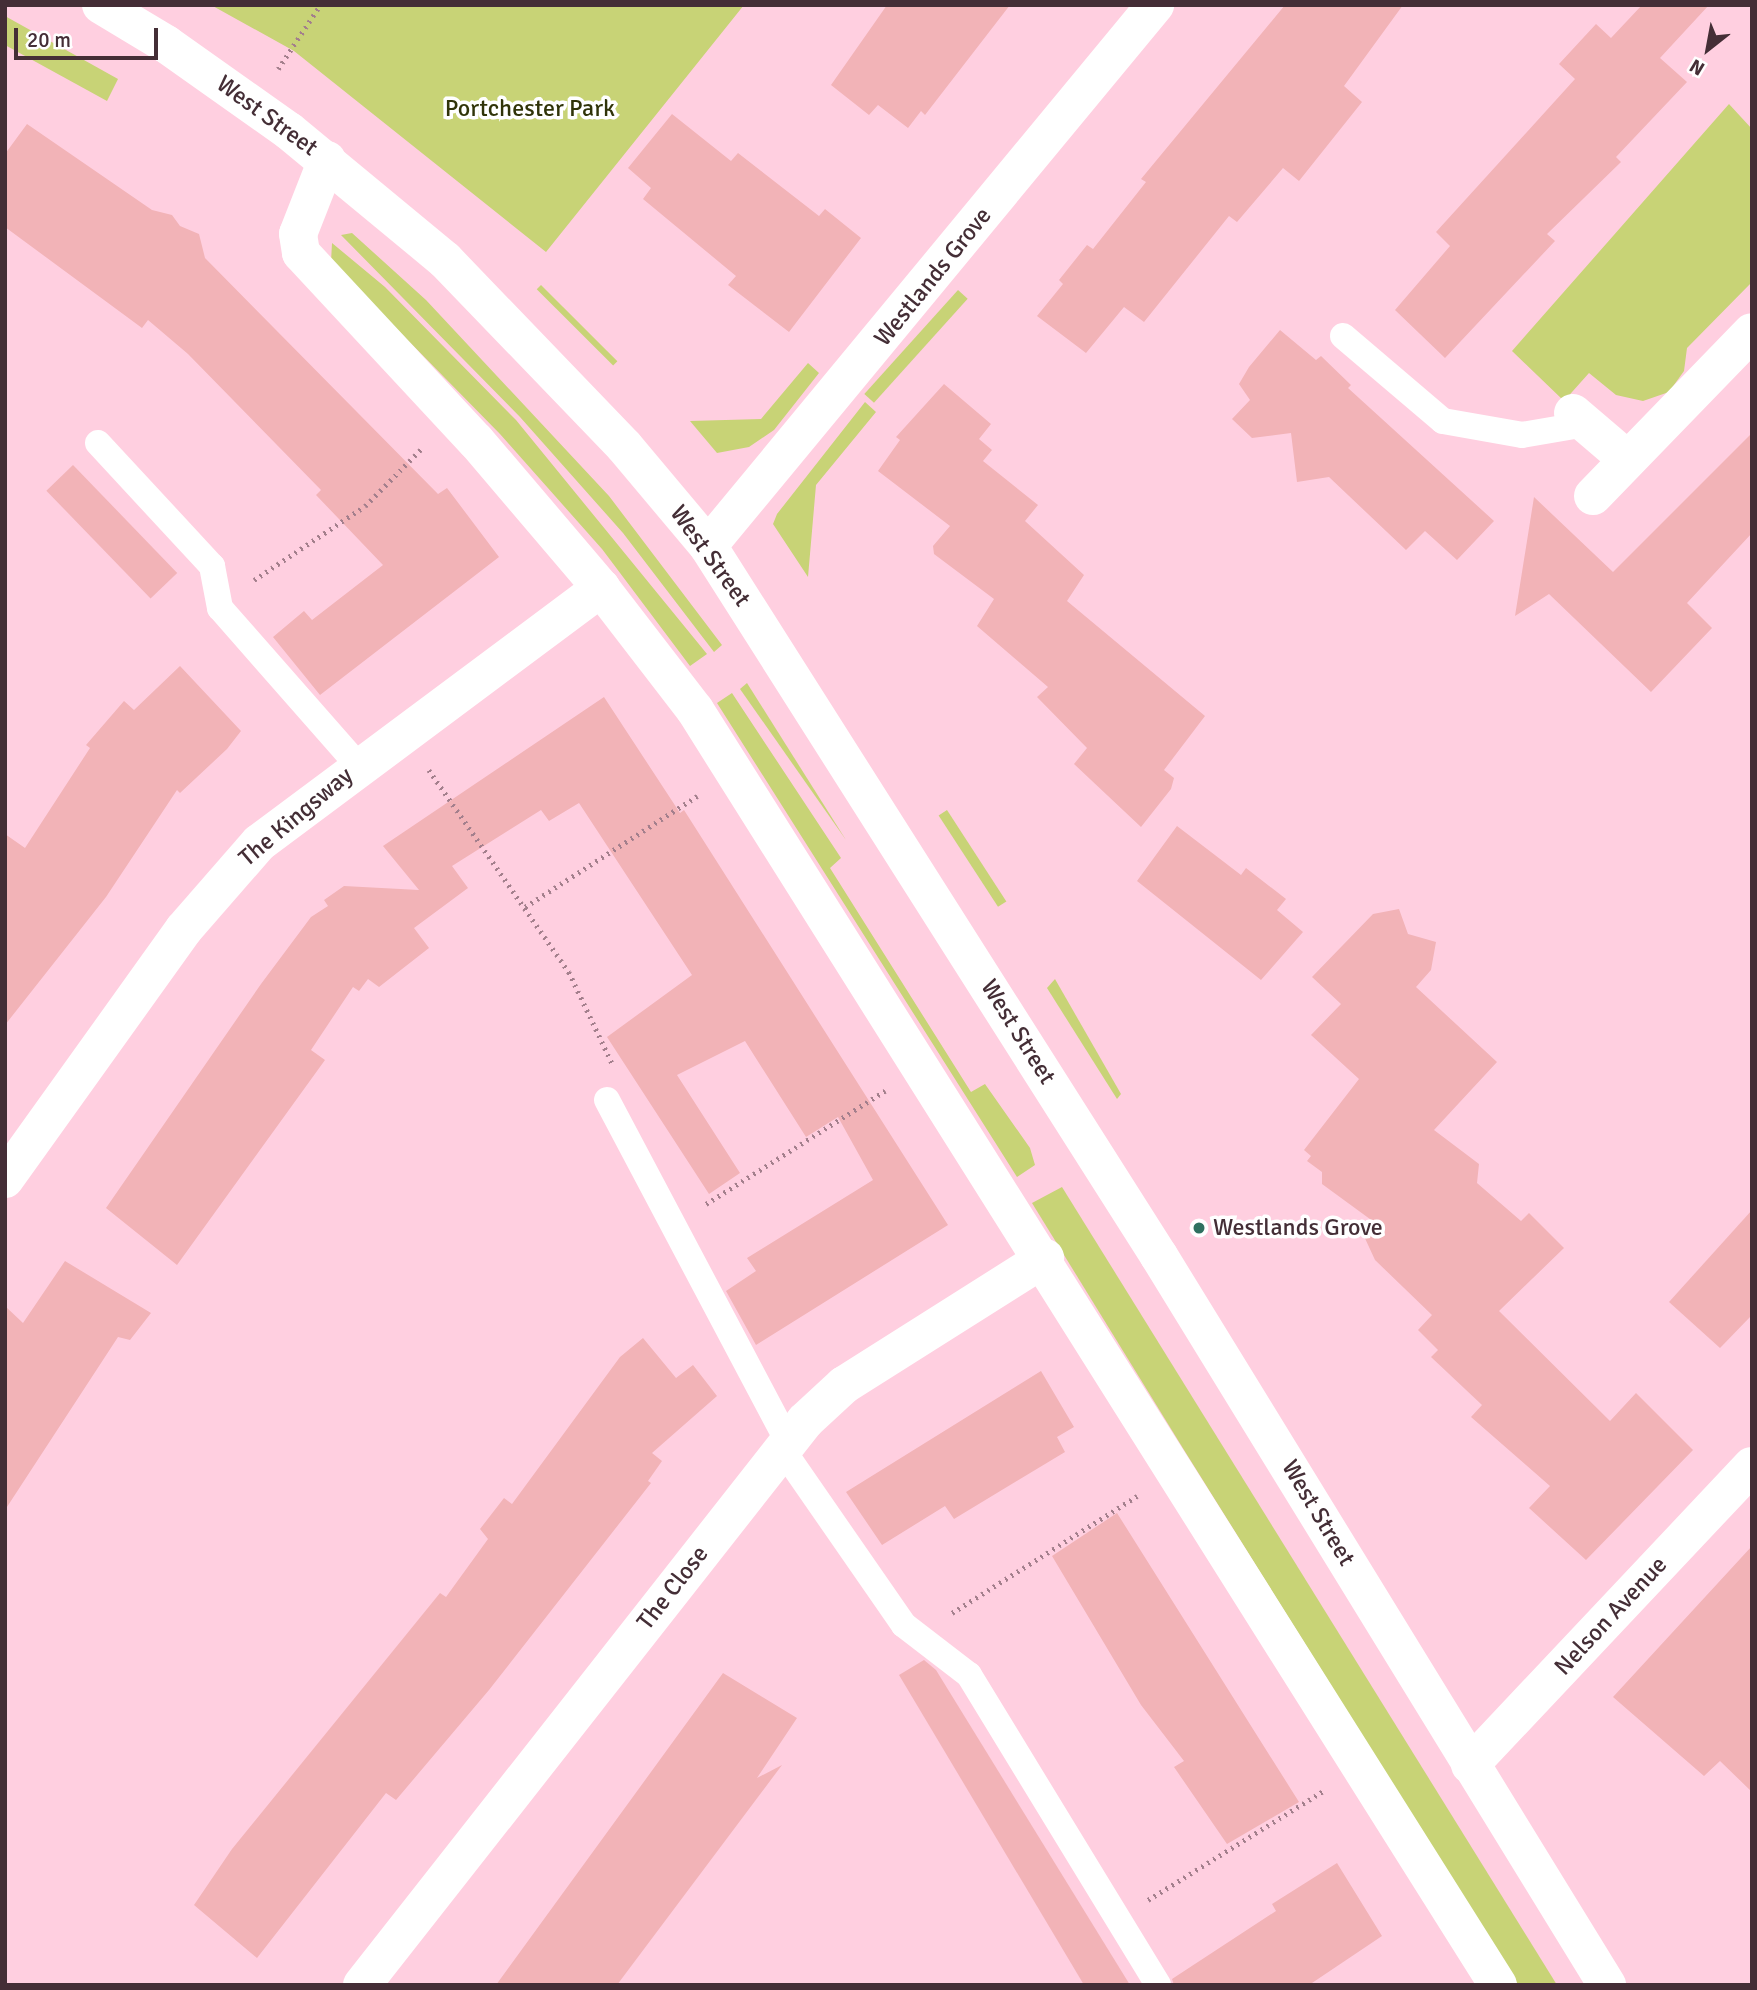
<!DOCTYPE html>
<style>
body{margin:0}
#map{position:relative;width:1757px;height:1990px;overflow:hidden;background:#ffcfe0;font-family:Signika,sans-serif}
div>[style]{position:absolute}
.green>*{inset:0;background:#c8d376;transform-origin:0 0}
.building>*{inset:0;background:#f2b3b7;transform-origin:0 0}
.path>*{height:4.5px;margin-top:-2.25px;transform-origin:0;background:repeating-linear-gradient(90deg,#a37f8c 0 2px,transparent 0 7px)}
.lane>*{height:26px;margin:-13px;padding:0 13px;transform-origin:13px;border-radius:13px;background:#fff}
.street>*{height:38px;margin:-19px;padding:0 19px;transform-origin:19px;border-radius:19px;background:#fff}
.primary>*{height:38px;margin:-19px;padding:0 19px;transform-origin:19px;border-radius:19px;background:#fff}
.dots>*{width:19px;height:19px;translate:-50% -50%;box-sizing:border-box;border:4px solid #fff;border-radius:50%}
span{translate:-50% -50%;white-space:nowrap;text-align:center;line-height:1.15;-webkit-text-stroke:7px #fff;paint-order:stroke}
.park-label{font-size:24px;color:#303409}
.street-label{font-size:24px;color:#442e36}
.poi-label{font-size:24px;color:#442e36}
.left{translate:0 -50%;text-align:left}
.frame{position:absolute;inset:0;border:7px solid #442e36;pointer-events:none}
.north{position:absolute;left:1673px;top:14px;width:70px;height:70px;-webkit-text-stroke:5px #fff;paint-order:stroke;rotate:211deg;font-size:19px;font-weight:700;line-height:28px;text-align:center;color:#442e36}
.north::after{content:'';display:block;margin:auto;width:24px;height:32px;background:#442e36;clip-path:polygon(50% 0,100% 100%,50% 72%,0 100%)}
.scale{position:absolute;left:14px;top:28px;width:144px;height:32px;box-sizing:border-box;border:4px solid #442e36;border-top:0;padding-left:9px;font-size:21px;line-height:24px;white-space:nowrap;color:#442e36;-webkit-text-stroke:5px #fff;paint-order:stroke}
</style>
<div id="map">
<div class="green">
<div style="clip-path:polygon(211px 5px,744px 5px,546px 252px,294px 51px)"></div>
<div style="clip-path:polygon(5px 16px,118px 79px,107px 101px,5px 45px)"></div>
<div style="clip-path:polygon(1729px 104px,1752px 129px,1752px 282px,1687px 348px,1684px 371px,1669px 392px,1643px 401px,1616px 395px,1589px 373px,1564px 401px,1512px 351px)"></div>
<div style="clip-path:polygon(352px 233px,426px 300px,609px 496px,722px 645px,714px 652px,623px 533px,520px 417px,341px 235px)"></div>
<div style="clip-path:polygon(332px 243px,385px 287px,516px 420px,707px 654px,690px 666px,602px 549px,500px 434px,331px 262px)"></div>
<div style="left:541px;top:285px;width:108px;height:6px;rotate:45deg"></div>
<div style="left:958px;top:290px;width:13px;height:140px;rotate:42deg"></div>
<div style="clip-path:polygon(808px 363px,819px 373px,774px 430px,749px 447px,717px 453px,690px 421px,761px 419px)"></div>
<div style="clip-path:polygon(865px 402px,876px 412px,816px 485px,808px 577px,773px 524px,777px 514px)"></div>
<div style="clip-path:polygon(747px 683px,846px 840px,740px 689px)"></div>
<div style="clip-path:polygon(732px 693px,841px 858px,830px 868px,971px 1092px,985px 1084px,1030px 1148px,1035px 1165px,1017px 1177px,717px 703px)"></div>
<div style="left:947px;top:810px;width:109px;height:10px;rotate:57deg"></div>
<div style="clip-path:polygon(1055px 979px,1121px 1094px,1117px 1099px,1047px 988px)"></div>
<div style="clip-path:polygon(1062px 1187px,1557px 1985px,1518px 1985px,1184px 1450px,1032px 1203px)"></div>
</div>
<div class="building">
<div style="clip-path:polygon(887px 5px,1010px 5px,925px 115px,921px 111px,908px 128px,878px 105px,869px 115px,831px 85px)"></div>
<div style="clip-path:polygon(1285px 5px,1403px 5px,1344px 86px,1362px 102px,1299px 181px,1283px 168px,1237px 222px,1229px 216px,1144px 322px,1124px 307px,1086px 353px,1037px 316px,1063px 284px,1059px 280px,1087px 245px,1093px 249px,1146px 182px,1141px 179px)"></div>
<div style="clip-path:polygon(1642px 5px,1709px 5px,1660px 58px,1687px 82px,1616px 157px,1621px 162px,1547px 234px,1555px 241px,1445px 358px,1395px 310px,1450px 246px,1436px 232px,1575px 79px,1559px 64px,1596px 24px,1611px 38px)"></div>
<div style="clip-path:polygon(672px 114px,731px 161px,738px 153px,819px 216px,825px 209px,861px 238px,789px 332px,728px 285px,736px 276px,643px 199px,651px 188px,628px 168px)"></div>
<div style="clip-path:polygon(27px 124px,152px 210px,172px 215px,180px 226px,199px 234px,205px 258px,438px 494px,447px 488px,499px 557px,320px 695px,273px 637px,304px 611px,312px 620px,383px 565px,316px 495px,321px 490px,188px 354px,148px 320px,142px 328px,5px 227px,5px 154px)"></div>
<div style="clip-path:polygon(1280px 330px,1316px 360px,1321px 356px,1351px 385px,1348px 388px,1494px 521px,1457px 560px,1425px 531px,1406px 550px,1329px 477px,1297px 482px,1291px 433px,1252px 438px,1232px 419px,1250px 400px,1239px 384px,1249px 367px)"></div>
<div style="clip-path:polygon(944px 384px,991px 424px,979px 439px,992px 450px,983px 461px,1038px 505px,1025px 521px,1084px 575px,1067px 601px,1205px 716px,1164px 770px,1174px 778px,1171px 789px,1141px 827px,1074px 764px,1087px 748px,1037px 697px,1048px 687px,977px 626px,994px 599px,934px 554px,933px 546px,950px 526px,878px 471px,900px 440px,896px 437px)"></div>
<div style="clip-path:polygon(1752px 433px,1752px 533px,1687px 603px,1712px 628px,1651px 692px,1549px 594px,1515px 616px,1534px 497px,1613px 572px)"></div>
<div style="left:73px;top:465px;width:150px;height:37px;rotate:46deg"></div>
<div style="clip-path:polygon(180px 666px,241px 731px,227px 749px,180px 793px,177px 790px,106px 897px,5px 1025px,5px 834px,25px 848px,90px 748px,86px 745px,124px 701px,134px 710px)"></div>
<div style="clip-path:polygon(604px 697px,680px 813px,684px 810px,948px 1225px,756px 1345px,726px 1291px,756px 1271px,747px 1258px,873px 1180px,838px 1117px,806px 1137px,745px 1041px,677px 1075px,740px 1173px,709px 1194px,607px 1037px,692px 975px,579px 803px,549px 821px,541px 810px,452px 866px,468px 888px,414px 928px,429px 948px,379px 987px,368px 979px,359px 991px,353px 987px,311px 1050px,325px 1060px,177px 1265px,106px 1208px,261px 984px,311px 917px,328px 906px,324px 900px,344px 886px,419px 890px,383px 846px)"></div>
<div style="clip-path:polygon(1177px 826px,1241px 875px,1246px 868px,1286px 899px,1277px 910px,1303px 932px,1261px 980px,1137px 881px)"></div>
<div style="clip-path:polygon(1399px 909px,1408px 934px,1436px 942px,1431px 970px,1416px 987px,1497px 1062px,1434px 1130px,1479px 1164px,1477px 1183px,1521px 1221px,1529px 1213px,1564px 1248px,1499px 1311px,1610px 1421px,1636px 1393px,1693px 1450px,1586px 1560px,1529px 1508px,1550px 1486px,1471px 1417px,1482px 1405px,1431px 1357px,1438px 1350px,1418px 1330px,1432px 1315px,1375px 1260px,1363px 1234px,1374px 1222px,1322px 1184px,1322px 1172px,1307px 1161px,1311px 1156px,1304px 1150px,1359px 1079px,1311px 1035px,1341px 1004px,1312px 977px,1373px 914px)"></div>
<div style="clip-path:polygon(1752px 1210px,1752px 1315px,1720px 1348px,1669px 1302px)"></div>
<div style="clip-path:polygon(65px 1261px,151px 1313px,130px 1340px,118px 1337px,5px 1510px,5px 1306px,23px 1323px)"></div>
<div style="clip-path:polygon(643px 1338px,676px 1378px,693px 1365px,717px 1396px,652px 1453px,662px 1461px,648px 1481px,651px 1483px,489px 1690px,396px 1800px,386px 1793px,257px 1958px,194px 1905px,232px 1849px,440px 1593px,446px 1597px,488px 1539px,480px 1529px,504px 1498px,512px 1504px,620px 1357px)"></div>
<div style="clip-path:polygon(1041px 1371px,1074px 1427px,1057px 1437px,1065px 1452px,954px 1519px,945px 1506px,882px 1545px,846px 1492px)"></div>
<div style="clip-path:polygon(1117px 1513px,1299px 1802px,1227px 1844px,1174px 1767px,1184px 1761px,1141px 1705px,1052px 1556px)"></div>
<div style="clip-path:polygon(1752px 1546px,1752px 1792px,1720px 1761px,1704px 1776px,1613px 1697px)"></div>
<div style="clip-path:polygon(924px 1660px,936px 1670px,1130px 1985px,1084px 1985px,899px 1675px)"></div>
<div style="clip-path:polygon(723px 1673px,797px 1718px,757px 1778px,782px 1765px,617px 1985px,496px 1985px)"></div>
<div style="clip-path:polygon(1337px 1863px,1382px 1936px,1309px 1985px,1174px 1985px,1172px 1979px,1276px 1911px,1272px 1904px)"></div>
</div>
<div class="path">
<div style="left:278px;top:69px;width:77px;rotate:-56.7deg"></div>
<div style="left:254px;top:580px;width:133px;rotate:-33.7deg"></div>
<div style="left:365px;top:506px;width:81px;rotate:-45.5deg"></div>
<div style="left:429px;top:770px;width:246px;rotate:55.3deg"></div>
<div style="left:569px;top:972px;width:103px;rotate:64.7deg"></div>
<div style="left:525px;top:907px;width:205px;rotate:-32.8deg"></div>
<div style="left:706px;top:1204px;width:212px;rotate:-32.3deg"></div>
<div style="left:952px;top:1613px;width:219px;rotate:-32.3deg"></div>
<div style="left:1148px;top:1900px;width:208px;rotate:-31.9deg"></div>
</div>
<div class="lane">
<div style="left:1343px;top:336px;width:131px;rotate:40.4deg"></div>
<div style="left:1443px;top:421px;width:80px;rotate:10deg"></div>
<div style="left:1522px;top:435px;width:65px;rotate:-9.8deg"></div>
<div style="left:98px;top:443px;width:168px;rotate:47.2deg"></div>
<div style="left:212px;top:566px;width:43px;rotate:79.2deg"></div>
<div style="left:220px;top:608px;width:209px;rotate:48.7deg"></div>
<div style="left:607px;top:1100px;width:387px;rotate:62.1deg"></div>
<div style="left:782px;top:1449px;width:214px;rotate:55.3deg"></div>
<div style="left:904px;top:1625px;width:82px;rotate:37.6deg"></div>
<div style="left:969px;top:1675px;width:363px;rotate:58.6deg"></div>
</div>
<div class="street">
<div style="left:327px;top:160px;width:79px;rotate:111.4deg"></div>
<div style="left:298px;top:234px;width:19px;rotate:81deg"></div>
<div style="left:301px;top:253px;width:257px;rotate:47.1deg"></div>
<div style="left:476px;top:441px;width:193px;rotate:49.6deg"></div>
<div style="left:601px;top:588px;width:154px;rotate:52.4deg"></div>
<div style="left:695px;top:710px;width:1507px;rotate:57.8deg"></div>
<div style="left:1573px;top:413px;width:72px;rotate:40.5deg"></div>
<div style="left:1593px;top:496px;width:228px;rotate:-45.9deg"></div>
<div style="left:708px;top:546px;width:702px;rotate:-50.43deg"></div>
<div style="left:5px;top:1179px;width:307px;rotate:-54.4deg"></div>
<div style="left:184px;top:929px;width:114px;rotate:-48.9deg"></div>
<div style="left:259px;top:843px;width:427px;rotate:-36.7deg"></div>
<div style="left:1470px;top:1765px;width:411px;rotate:-46.7deg"></div>
<div style="left:362px;top:1985px;width:717px;rotate:-51.85deg"></div>
<div style="left:805px;top:1421px;width:53px;rotate:-42.7deg"></div>
<div style="left:844px;top:1385px;width:238px;rotate:-32.3deg"></div>
</div>
<div class="primary">
<div style="left:101px;top:5px;width:76px;rotate:31deg"></div>
<div style="left:166px;top:44px;width:151px;rotate:35.3deg"></div>
<div style="left:289px;top:131px;width:202px;rotate:39.6deg"></div>
<div style="left:445px;top:260px;width:258px;rotate:46.1deg"></div>
<div style="left:624px;top:446px;width:131px;rotate:50deg"></div>
<div style="left:708px;top:546px;width:841px;rotate:57.58deg"></div>
<div style="left:1159px;top:1256px;width:856px;rotate:58.43deg"></div>
</div>
<div class="dots">
<div style="left:1199px;top:1228px;background:#2f7060"></div>
</div>
<div class="park-label">
<span style="left:530px;top:109px">Portchester Park</span>
</div>
<div class="street-label">
<span style="left:267px;top:116px;rotate:36deg">West Street</span>
<span style="left:933px;top:277px;rotate:-51deg">Westlands Grove</span>
<span style="left:710px;top:556px;rotate:54deg">West Street</span>
<span style="left:296px;top:817px;rotate:-40deg">The Kingsway</span>
<span style="left:1018px;top:1032px;rotate:58deg">West Street</span>
<span style="left:1318px;top:1513px;rotate:59deg">West Street</span>
<span style="left:673px;top:1588px;rotate:-52deg">The Close</span>
<span style="left:1611px;top:1616px;rotate:-47deg">Nelson Avenue</span>
</div>
<div class="poi-label">
<span class="left" style="left:1213px;top:1228px">Westlands Grove</span>
</div>
<div class="frame"></div>
<div class="north">N</div>
<div class="scale">20 m</div>
</div>
